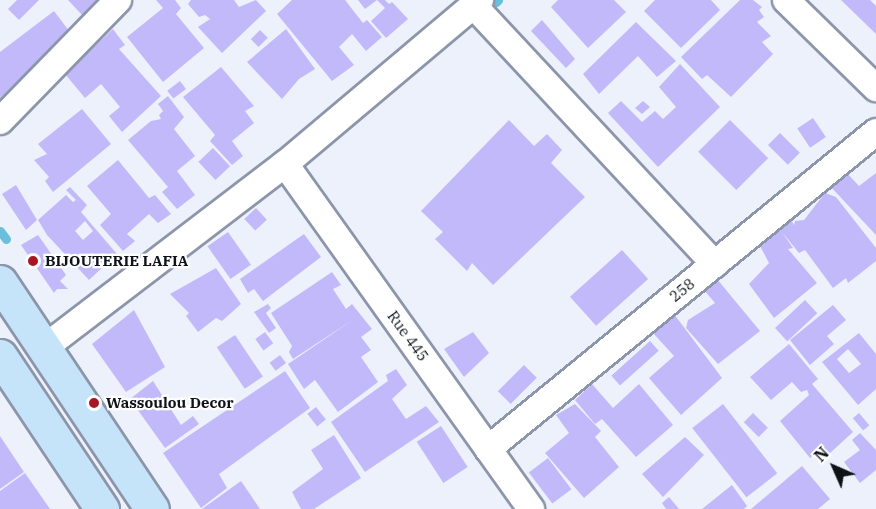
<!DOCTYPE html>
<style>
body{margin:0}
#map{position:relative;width:876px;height:509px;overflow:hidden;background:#edf1fb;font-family:"IBM Plex Serif",serif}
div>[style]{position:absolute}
.stream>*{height:9px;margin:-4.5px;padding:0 4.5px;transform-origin:4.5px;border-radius:4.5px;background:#6ac0dc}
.building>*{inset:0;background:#c2b9fb;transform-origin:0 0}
.roads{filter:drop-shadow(2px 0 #8c95aa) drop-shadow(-2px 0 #8c95aa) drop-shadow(0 2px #8c95aa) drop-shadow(0 -2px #8c95aa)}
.minor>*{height:26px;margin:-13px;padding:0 13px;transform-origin:13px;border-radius:13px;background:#fff}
.secondary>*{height:33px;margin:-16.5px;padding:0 16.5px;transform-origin:16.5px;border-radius:16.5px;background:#c5e3f9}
.dots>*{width:16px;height:16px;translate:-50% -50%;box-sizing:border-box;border:3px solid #fefefe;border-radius:50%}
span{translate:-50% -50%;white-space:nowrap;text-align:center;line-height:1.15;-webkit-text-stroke:4.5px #fefefe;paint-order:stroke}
.poi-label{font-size:15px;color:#0e1219;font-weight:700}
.left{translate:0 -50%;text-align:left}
.street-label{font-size:15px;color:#0e1219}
.north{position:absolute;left:804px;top:437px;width:60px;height:60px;-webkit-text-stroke:4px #fefefe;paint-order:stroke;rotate:315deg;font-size:16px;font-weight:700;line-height:24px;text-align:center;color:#0e1219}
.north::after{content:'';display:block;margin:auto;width:21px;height:27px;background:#0e1219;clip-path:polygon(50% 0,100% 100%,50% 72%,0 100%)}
</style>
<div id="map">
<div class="stream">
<div style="left:496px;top:2px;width:3px;rotate:-45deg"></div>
<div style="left:0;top:231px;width:10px;rotate:53deg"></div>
</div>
<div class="building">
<div style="clip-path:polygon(17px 0,39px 0,19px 20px,8px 9px)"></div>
<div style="clip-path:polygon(68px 0,97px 0,83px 16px)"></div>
<div style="clip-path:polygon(156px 0,175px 0,181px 8px,176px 14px,204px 48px,163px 82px,127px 37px,163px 8px)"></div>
<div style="clip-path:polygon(191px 0,234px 0,239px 7px,256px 0,266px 11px,222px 53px,198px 27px,210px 19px,205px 15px,199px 17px,188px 4px)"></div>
<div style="clip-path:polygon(292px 0,345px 0,363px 23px,367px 20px,382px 37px,366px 51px,352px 34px,339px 47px,354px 65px,332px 81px,277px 14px)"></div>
<div style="clip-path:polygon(358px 0,385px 0,389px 4px,392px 2px,408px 19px,386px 38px,371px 21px,385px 8px,377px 0,365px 9px)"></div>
<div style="clip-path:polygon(558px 0,614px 0,626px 12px,588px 48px,551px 7px)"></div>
<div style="clip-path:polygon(655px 0,711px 0,720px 10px,681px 48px,644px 11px)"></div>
<div style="clip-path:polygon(740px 0,753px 0,762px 7px,759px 10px,764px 17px,757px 22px,771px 36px,762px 42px,773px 54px,731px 97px,707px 75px,702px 79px,681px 57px)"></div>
<div style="clip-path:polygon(841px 0,870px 0,876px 6px,876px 34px)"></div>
<div style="clip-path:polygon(54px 11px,73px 36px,0 98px,0 52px)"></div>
<div style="clip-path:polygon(542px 20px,575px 59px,566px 68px,531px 31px)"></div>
<div style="clip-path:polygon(636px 22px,676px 61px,657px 77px,638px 56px,599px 94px,583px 74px)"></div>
<div style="clip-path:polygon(113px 29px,125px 45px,119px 49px,161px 96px,122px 132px,109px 116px,120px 107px,101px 84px,85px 98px,65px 74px)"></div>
<div style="clip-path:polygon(286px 29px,315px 69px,299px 79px,282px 99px,247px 62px)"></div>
<div style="left:260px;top:30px;width:11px;height:13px;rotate:45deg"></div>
<div style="clip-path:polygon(680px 64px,720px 107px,658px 167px,608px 113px,621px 101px,642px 122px,655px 111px,663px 119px,676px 107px,659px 87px)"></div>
<div style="clip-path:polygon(221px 67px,254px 106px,245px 111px,254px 123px,232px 141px,243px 156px,232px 165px,210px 141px,215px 135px,183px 97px)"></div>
<div style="left:180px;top:81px;width:10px;height:16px;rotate:53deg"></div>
<div style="clip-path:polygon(168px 96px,184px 117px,174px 129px,195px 156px,177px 171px,195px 195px,177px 209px,162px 192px,168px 187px,128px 140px,151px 121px,161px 119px,159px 115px,163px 111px,158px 104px)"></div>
<div style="clip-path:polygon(643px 101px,650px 107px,642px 114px,635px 108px)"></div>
<div style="clip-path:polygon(82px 109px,111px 144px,53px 192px,45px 181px,49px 177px,34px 160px,47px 154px,38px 144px)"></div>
<div style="left:813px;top:118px;width:23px;height:19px;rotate:56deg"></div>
<div style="clip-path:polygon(509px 120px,534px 146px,547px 134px,562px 150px,551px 163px,585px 197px,493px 285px,472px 263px,467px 271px,435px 239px,443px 232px,421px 211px)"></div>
<div style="left:730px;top:120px;width:54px;height:45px;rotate:45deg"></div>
<div style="left:780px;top:133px;width:28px;height:17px;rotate:45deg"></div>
<div style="left:213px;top:148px;width:25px;height:20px;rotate:47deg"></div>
<div style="clip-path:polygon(118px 160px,149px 198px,155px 195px,171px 214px,158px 223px,149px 214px,127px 234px,135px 241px,123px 251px,100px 225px,111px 214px,87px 186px)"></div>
<div style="clip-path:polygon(845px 171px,859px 186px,876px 173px,876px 235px,828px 184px)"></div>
<div style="clip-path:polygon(16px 185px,37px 220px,26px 230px,2px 194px)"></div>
<div style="clip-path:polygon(evenodd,70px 187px,87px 205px,81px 212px,117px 254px,89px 280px,47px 235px,38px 220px,66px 195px,73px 202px,76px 200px,66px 190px,70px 187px,85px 221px,93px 231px,83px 240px,75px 231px,85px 221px)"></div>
<div style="clip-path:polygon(825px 193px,836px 197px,876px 248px,876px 261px,848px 283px,846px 278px,833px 288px,805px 250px,799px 253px,782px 232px,793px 248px,788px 249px,817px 283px,774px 318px,749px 284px,769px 263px,759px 244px,790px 218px,794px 225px,795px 221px,804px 220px)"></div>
<div style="left:256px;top:208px;width:16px;height:16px;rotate:47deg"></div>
<div style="left:228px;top:232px;width:40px;height:25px;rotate:55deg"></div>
<div style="clip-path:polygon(304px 234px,321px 257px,263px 301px,254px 289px,248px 293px,240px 279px)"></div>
<div style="clip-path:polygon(38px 235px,66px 275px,60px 281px,68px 289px,57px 289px,54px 293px,21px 245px)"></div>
<div style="left:622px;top:250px;width:39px;height:70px;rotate:48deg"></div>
<div style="clip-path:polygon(216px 268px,241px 304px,222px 321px,216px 318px,198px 332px,186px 316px,189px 313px,170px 294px)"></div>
<div style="clip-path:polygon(332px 272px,341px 285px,333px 289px,346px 309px,352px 304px,372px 329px,361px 337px,371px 350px,361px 357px,378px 382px,338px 412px,315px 380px,304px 389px,288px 364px,354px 319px,293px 359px,289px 352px,292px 346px,271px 313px)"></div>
<div style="clip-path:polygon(717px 279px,760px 331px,718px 364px,686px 328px,688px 320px,715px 303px,704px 290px)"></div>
<div style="left:805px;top:300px;width:18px;height:41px;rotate:47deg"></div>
<div style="clip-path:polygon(268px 304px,271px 308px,266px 313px,276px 328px,269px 333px,254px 312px)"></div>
<div style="clip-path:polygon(833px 305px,846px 320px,827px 336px,834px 344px,810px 365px,790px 340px)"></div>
<div style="clip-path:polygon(134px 310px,165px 367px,126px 392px,92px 344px)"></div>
<div style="clip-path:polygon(674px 314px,722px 378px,681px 415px,649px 378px,674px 356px,653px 333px)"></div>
<div style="left:265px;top:332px;width:14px;height:12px;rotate:54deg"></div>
<div style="clip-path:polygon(473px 332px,489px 353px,464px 377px,444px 349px)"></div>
<div style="clip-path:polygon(evenodd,859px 333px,876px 354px,876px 389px,858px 405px,822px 362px,859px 333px,848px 349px,861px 364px,849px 373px,837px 359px,848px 349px)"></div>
<div style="left:235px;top:335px;width:50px;height:22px;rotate:56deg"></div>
<div style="left:650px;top:341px;width:13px;height:52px;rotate:48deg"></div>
<div style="clip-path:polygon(789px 344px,818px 379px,812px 384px,853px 432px,829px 454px,821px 448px,810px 458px,780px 421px,809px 395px,807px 390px,801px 392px,792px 382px,771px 400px,750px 377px)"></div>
<div style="left:280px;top:355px;width:10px;height:13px;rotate:53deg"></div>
<div style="left:524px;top:365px;width:18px;height:37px;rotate:45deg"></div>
<div style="clip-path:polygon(396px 369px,407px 385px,392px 399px,406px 419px,426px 406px,439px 422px,365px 472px,331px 422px,388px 381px,386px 375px)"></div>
<div style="clip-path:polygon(285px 371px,310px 408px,219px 474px,227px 488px,201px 508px,163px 453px)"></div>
<div style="clip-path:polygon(153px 381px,181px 425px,193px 416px,199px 424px,165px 448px,130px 399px)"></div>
<div style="clip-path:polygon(592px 384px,613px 408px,639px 384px,673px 425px,636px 457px,602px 419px,595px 424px,575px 400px)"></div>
<div style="clip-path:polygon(575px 404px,601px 431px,595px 437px,619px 467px,584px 498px,545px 453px,569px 433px,556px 415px)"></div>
<div style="left:723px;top:404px;width:88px;height:39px;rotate:52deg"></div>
<div style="left:316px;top:407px;width:16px;height:11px;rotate:52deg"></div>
<div style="left:753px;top:413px;width:21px;height:13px;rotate:45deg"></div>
<div style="left:859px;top:413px;width:16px;height:8px;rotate:50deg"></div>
<div style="left:441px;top:426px;width:49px;height:29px;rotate:57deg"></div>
<div style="clip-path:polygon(860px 433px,876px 450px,876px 470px,860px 483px,844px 462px,860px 450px,852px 440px)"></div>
<div style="clip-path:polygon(334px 435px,361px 478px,314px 509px,301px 509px,292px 492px,323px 469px,311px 450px)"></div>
<div style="clip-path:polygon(0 436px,24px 472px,0 489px)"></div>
<div style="clip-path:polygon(685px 437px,704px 455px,663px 497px,642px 474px)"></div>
<div style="left:548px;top:458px;width:39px;height:24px;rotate:53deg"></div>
<div style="clip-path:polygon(802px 466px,830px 499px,818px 509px,751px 509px)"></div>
<div style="clip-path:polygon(25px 473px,50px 509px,0 509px,0 491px)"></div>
<div style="clip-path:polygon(241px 481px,260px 509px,202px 509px)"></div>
<div style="clip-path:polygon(732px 485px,747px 506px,744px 509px,702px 509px)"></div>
<div style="clip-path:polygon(669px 497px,679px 509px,666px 509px,662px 503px)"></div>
</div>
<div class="roads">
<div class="minor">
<div style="left:786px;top:0;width:126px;rotate:44.4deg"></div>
<div style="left:474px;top:6px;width:353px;rotate:47deg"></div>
<div style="left:0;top:121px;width:169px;rotate:-45.7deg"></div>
<div style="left:285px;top:164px;width:424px;rotate:54.5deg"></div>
<div style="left:44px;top:348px;width:303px;rotate:-37.4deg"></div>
<div style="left:285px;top:164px;width:255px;rotate:-40.1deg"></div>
<div style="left:488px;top:449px;width:501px;rotate:-39.25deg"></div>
</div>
<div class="secondary">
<div style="left:0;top:282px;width:273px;rotate:56.2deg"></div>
<div style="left:0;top:356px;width:184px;rotate:56.3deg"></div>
</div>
</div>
<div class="dots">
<div style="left:33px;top:261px;background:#aa1524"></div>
<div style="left:94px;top:403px;background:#aa1524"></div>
</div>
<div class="poi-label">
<span class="left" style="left:45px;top:261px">BIJOUTERIE LAFIA</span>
<span class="left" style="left:106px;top:403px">Wassoulou Decor</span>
</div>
<div class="street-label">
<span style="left:682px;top:290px;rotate:-39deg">258</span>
<span style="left:408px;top:336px;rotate:54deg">Rue 445</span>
</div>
<div class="north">N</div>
</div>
